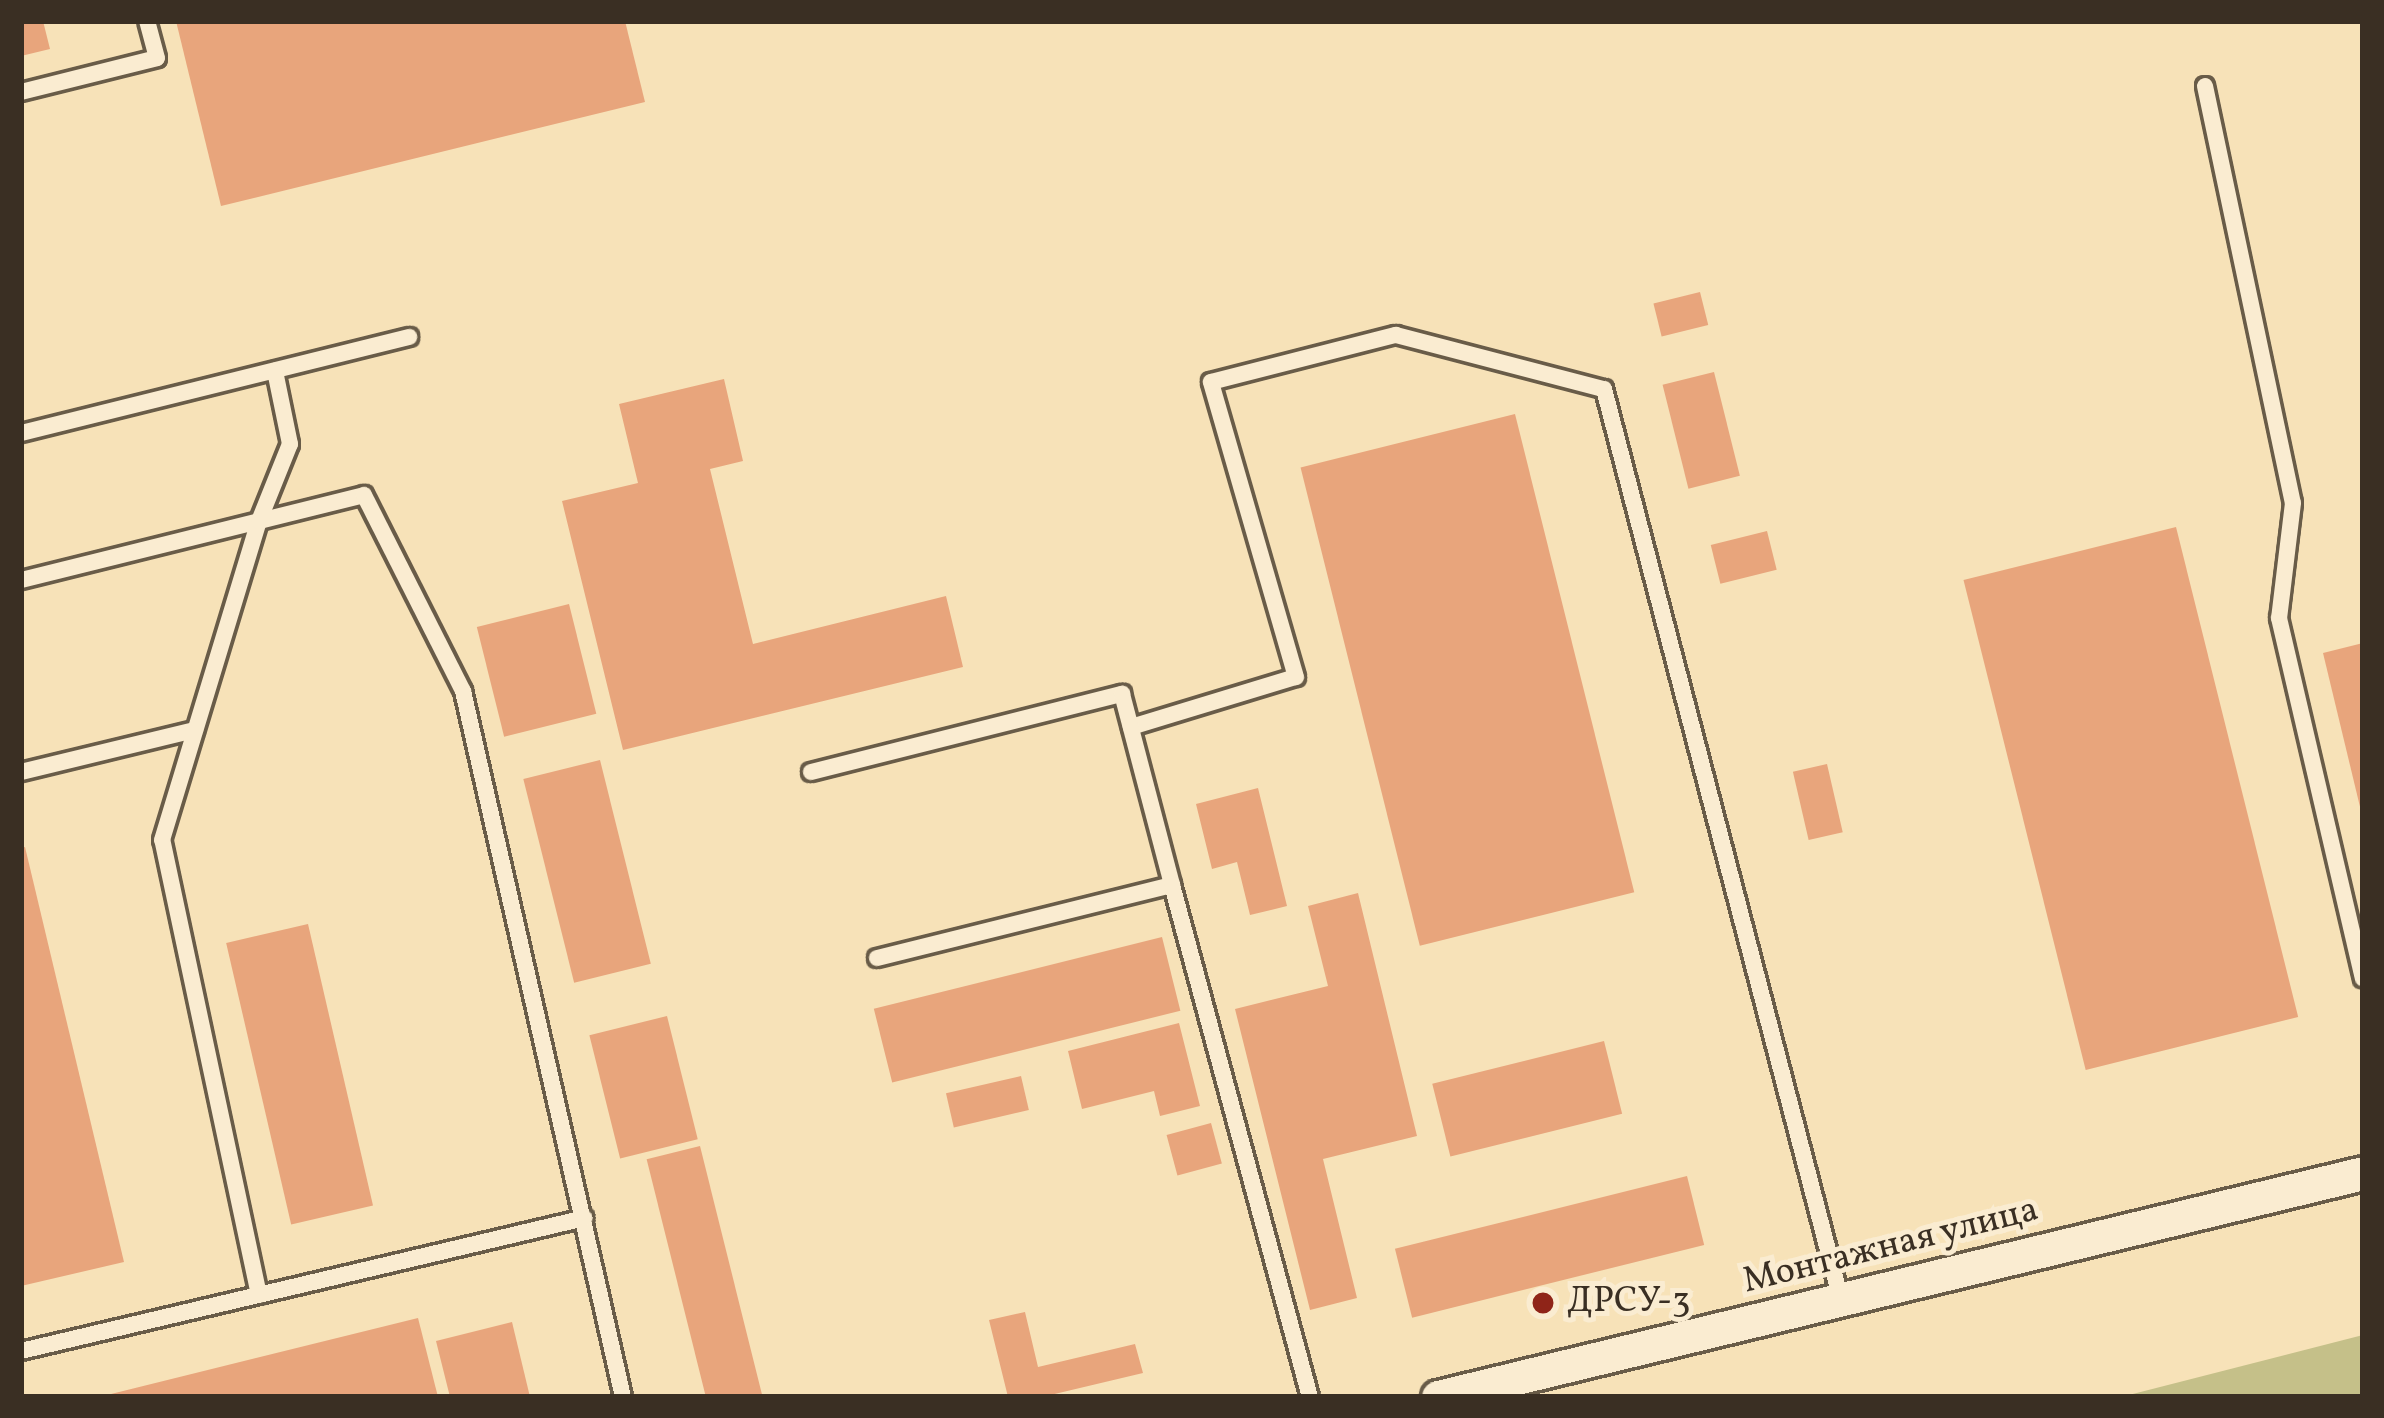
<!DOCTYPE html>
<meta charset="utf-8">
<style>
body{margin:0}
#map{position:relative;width:2384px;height:1418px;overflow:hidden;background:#f7e2b8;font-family:Vollkorn,serif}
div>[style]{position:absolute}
.green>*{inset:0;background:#c5c089}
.building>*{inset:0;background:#e8a57c;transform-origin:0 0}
.roads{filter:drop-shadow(3px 0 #695c48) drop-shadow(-3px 0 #695c48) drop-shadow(0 3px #695c48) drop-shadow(0 -3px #695c48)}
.service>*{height:16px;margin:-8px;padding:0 8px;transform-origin:8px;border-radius:8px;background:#faecd1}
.minor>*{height:33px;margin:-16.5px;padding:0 16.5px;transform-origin:16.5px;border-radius:16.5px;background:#faecd1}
.dots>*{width:33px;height:33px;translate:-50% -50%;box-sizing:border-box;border:6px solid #faecd1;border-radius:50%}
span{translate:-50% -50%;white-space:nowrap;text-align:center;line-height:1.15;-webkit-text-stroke:10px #faecd1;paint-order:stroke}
.street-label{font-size:36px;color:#3a2f23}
.poi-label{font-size:36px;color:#3a2f23}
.left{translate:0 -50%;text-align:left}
.frame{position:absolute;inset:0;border:24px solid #3a2f23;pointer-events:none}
</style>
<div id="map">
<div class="green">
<div style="clip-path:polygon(2363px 1335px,2363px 1397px,2121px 1397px)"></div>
</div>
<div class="building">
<div style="clip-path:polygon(21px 21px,43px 21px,50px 49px,21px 56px)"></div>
<div style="clip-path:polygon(176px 21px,625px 21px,645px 102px,221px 206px)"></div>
<div style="left:1700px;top:292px;width:34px;height:48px;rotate:76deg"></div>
<div style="left:1714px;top:372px;width:107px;height:53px;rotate:76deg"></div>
<div style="clip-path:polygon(724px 379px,743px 461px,710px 469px,753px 644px,946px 596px,963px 667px,623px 750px,562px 501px,638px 483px,619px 404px)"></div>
<div style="left:1515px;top:414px;width:493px;height:221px;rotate:76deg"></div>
<div style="left:2176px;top:527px;width:505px;height:219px;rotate:76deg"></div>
<div style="left:1767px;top:531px;width:40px;height:58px;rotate:76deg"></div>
<div style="left:569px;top:604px;width:113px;height:95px;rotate:76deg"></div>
<div style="clip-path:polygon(2363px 643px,2363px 811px,2361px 811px,2323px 653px)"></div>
<div style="left:600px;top:760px;width:210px;height:79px;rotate:76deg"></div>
<div style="left:1827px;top:764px;width:70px;height:35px;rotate:77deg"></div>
<div style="clip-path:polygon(1258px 788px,1287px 906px,1250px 915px,1237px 862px,1212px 869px,1196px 804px)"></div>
<div style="clip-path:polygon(25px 847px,124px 1262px,21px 1286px,21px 848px)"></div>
<div style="clip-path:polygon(1358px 893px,1417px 1136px,1323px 1159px,1357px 1298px,1310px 1310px,1235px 1009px,1328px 986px,1308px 906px)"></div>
<div style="left:308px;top:924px;width:289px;height:84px;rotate:77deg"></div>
<div style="left:1162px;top:937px;width:76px;height:297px;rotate:76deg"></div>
<div style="left:667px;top:1016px;width:127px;height:80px;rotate:76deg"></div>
<div style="clip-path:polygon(1179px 1023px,1200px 1106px,1160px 1116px,1154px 1091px,1082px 1109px,1068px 1051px)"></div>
<div style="left:1604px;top:1041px;width:75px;height:177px;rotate:76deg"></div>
<div style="left:1021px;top:1076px;width:35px;height:77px;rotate:77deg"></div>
<div style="left:1211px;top:1123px;width:42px;height:46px;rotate:75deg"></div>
<div style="left:700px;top:1146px;width:258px;height:55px;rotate:76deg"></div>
<div style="left:1687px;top:1176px;width:71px;height:301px;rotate:76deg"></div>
<div style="clip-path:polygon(1025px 1312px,1038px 1367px,1135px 1344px,1143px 1373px,1042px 1397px,1008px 1397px,989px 1320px)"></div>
<div style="clip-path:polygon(418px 1318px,438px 1397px,107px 1397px,107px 1395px)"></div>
<div style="clip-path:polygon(512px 1322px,530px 1397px,450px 1397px,436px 1341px)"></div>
</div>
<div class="roads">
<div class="service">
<div style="left:2205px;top:86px;width:426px;rotate:78.1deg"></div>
<div style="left:2293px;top:503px;width:116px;rotate:96.9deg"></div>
<div style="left:2279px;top:618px;width:370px;rotate:76.9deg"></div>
<div style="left:21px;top:92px;width:140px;rotate:-14deg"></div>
<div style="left:157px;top:58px;width:38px;rotate:-105deg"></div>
<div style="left:21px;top:433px;width:400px;rotate:-13.9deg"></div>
<div style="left:21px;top:580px;width:353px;rotate:-13.9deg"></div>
<div style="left:364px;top:495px;width:220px;rotate:63.2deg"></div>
<div style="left:463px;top:691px;width:724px;rotate:77.23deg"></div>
<div style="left:1131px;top:727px;width:172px;rotate:-16.9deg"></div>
<div style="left:1296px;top:677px;width:307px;rotate:-106.1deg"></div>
<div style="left:1211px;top:382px;width:191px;rotate:-14.3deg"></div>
<div style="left:1396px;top:335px;width:215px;rotate:14.6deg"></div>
<div style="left:1604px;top:389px;width:941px;rotate:75.42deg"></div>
<div style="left:21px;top:772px;width:179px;rotate:-13.6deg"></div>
<div style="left:811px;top:772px;width:321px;rotate:-14.1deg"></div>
<div style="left:1122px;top:694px;width:197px;rotate:75.3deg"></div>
<div style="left:877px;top:958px;width:304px;rotate:-13.9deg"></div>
<div style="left:1172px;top:885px;width:530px;rotate:74.92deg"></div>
<div style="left:259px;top:1295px;width:465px;rotate:-102deg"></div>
<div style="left:162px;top:840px;width:333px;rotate:-73.1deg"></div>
<div style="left:259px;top:521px;width:83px;rotate:-68.1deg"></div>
<div style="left:290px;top:444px;width:75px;rotate:-101.6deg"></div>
<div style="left:21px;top:1351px;width:579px;rotate:-13.27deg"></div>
</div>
<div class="minor">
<div style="left:1438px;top:1397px;width:952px;rotate:-13.61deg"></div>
</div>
</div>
<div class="dots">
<div style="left:1543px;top:1303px;background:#8f2418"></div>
</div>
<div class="street-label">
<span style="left:1891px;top:1247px;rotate:-14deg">Монтажная улица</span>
</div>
<div class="poi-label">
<span class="left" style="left:1567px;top:1303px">ДРСУ-3</span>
</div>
<div class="frame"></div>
</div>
